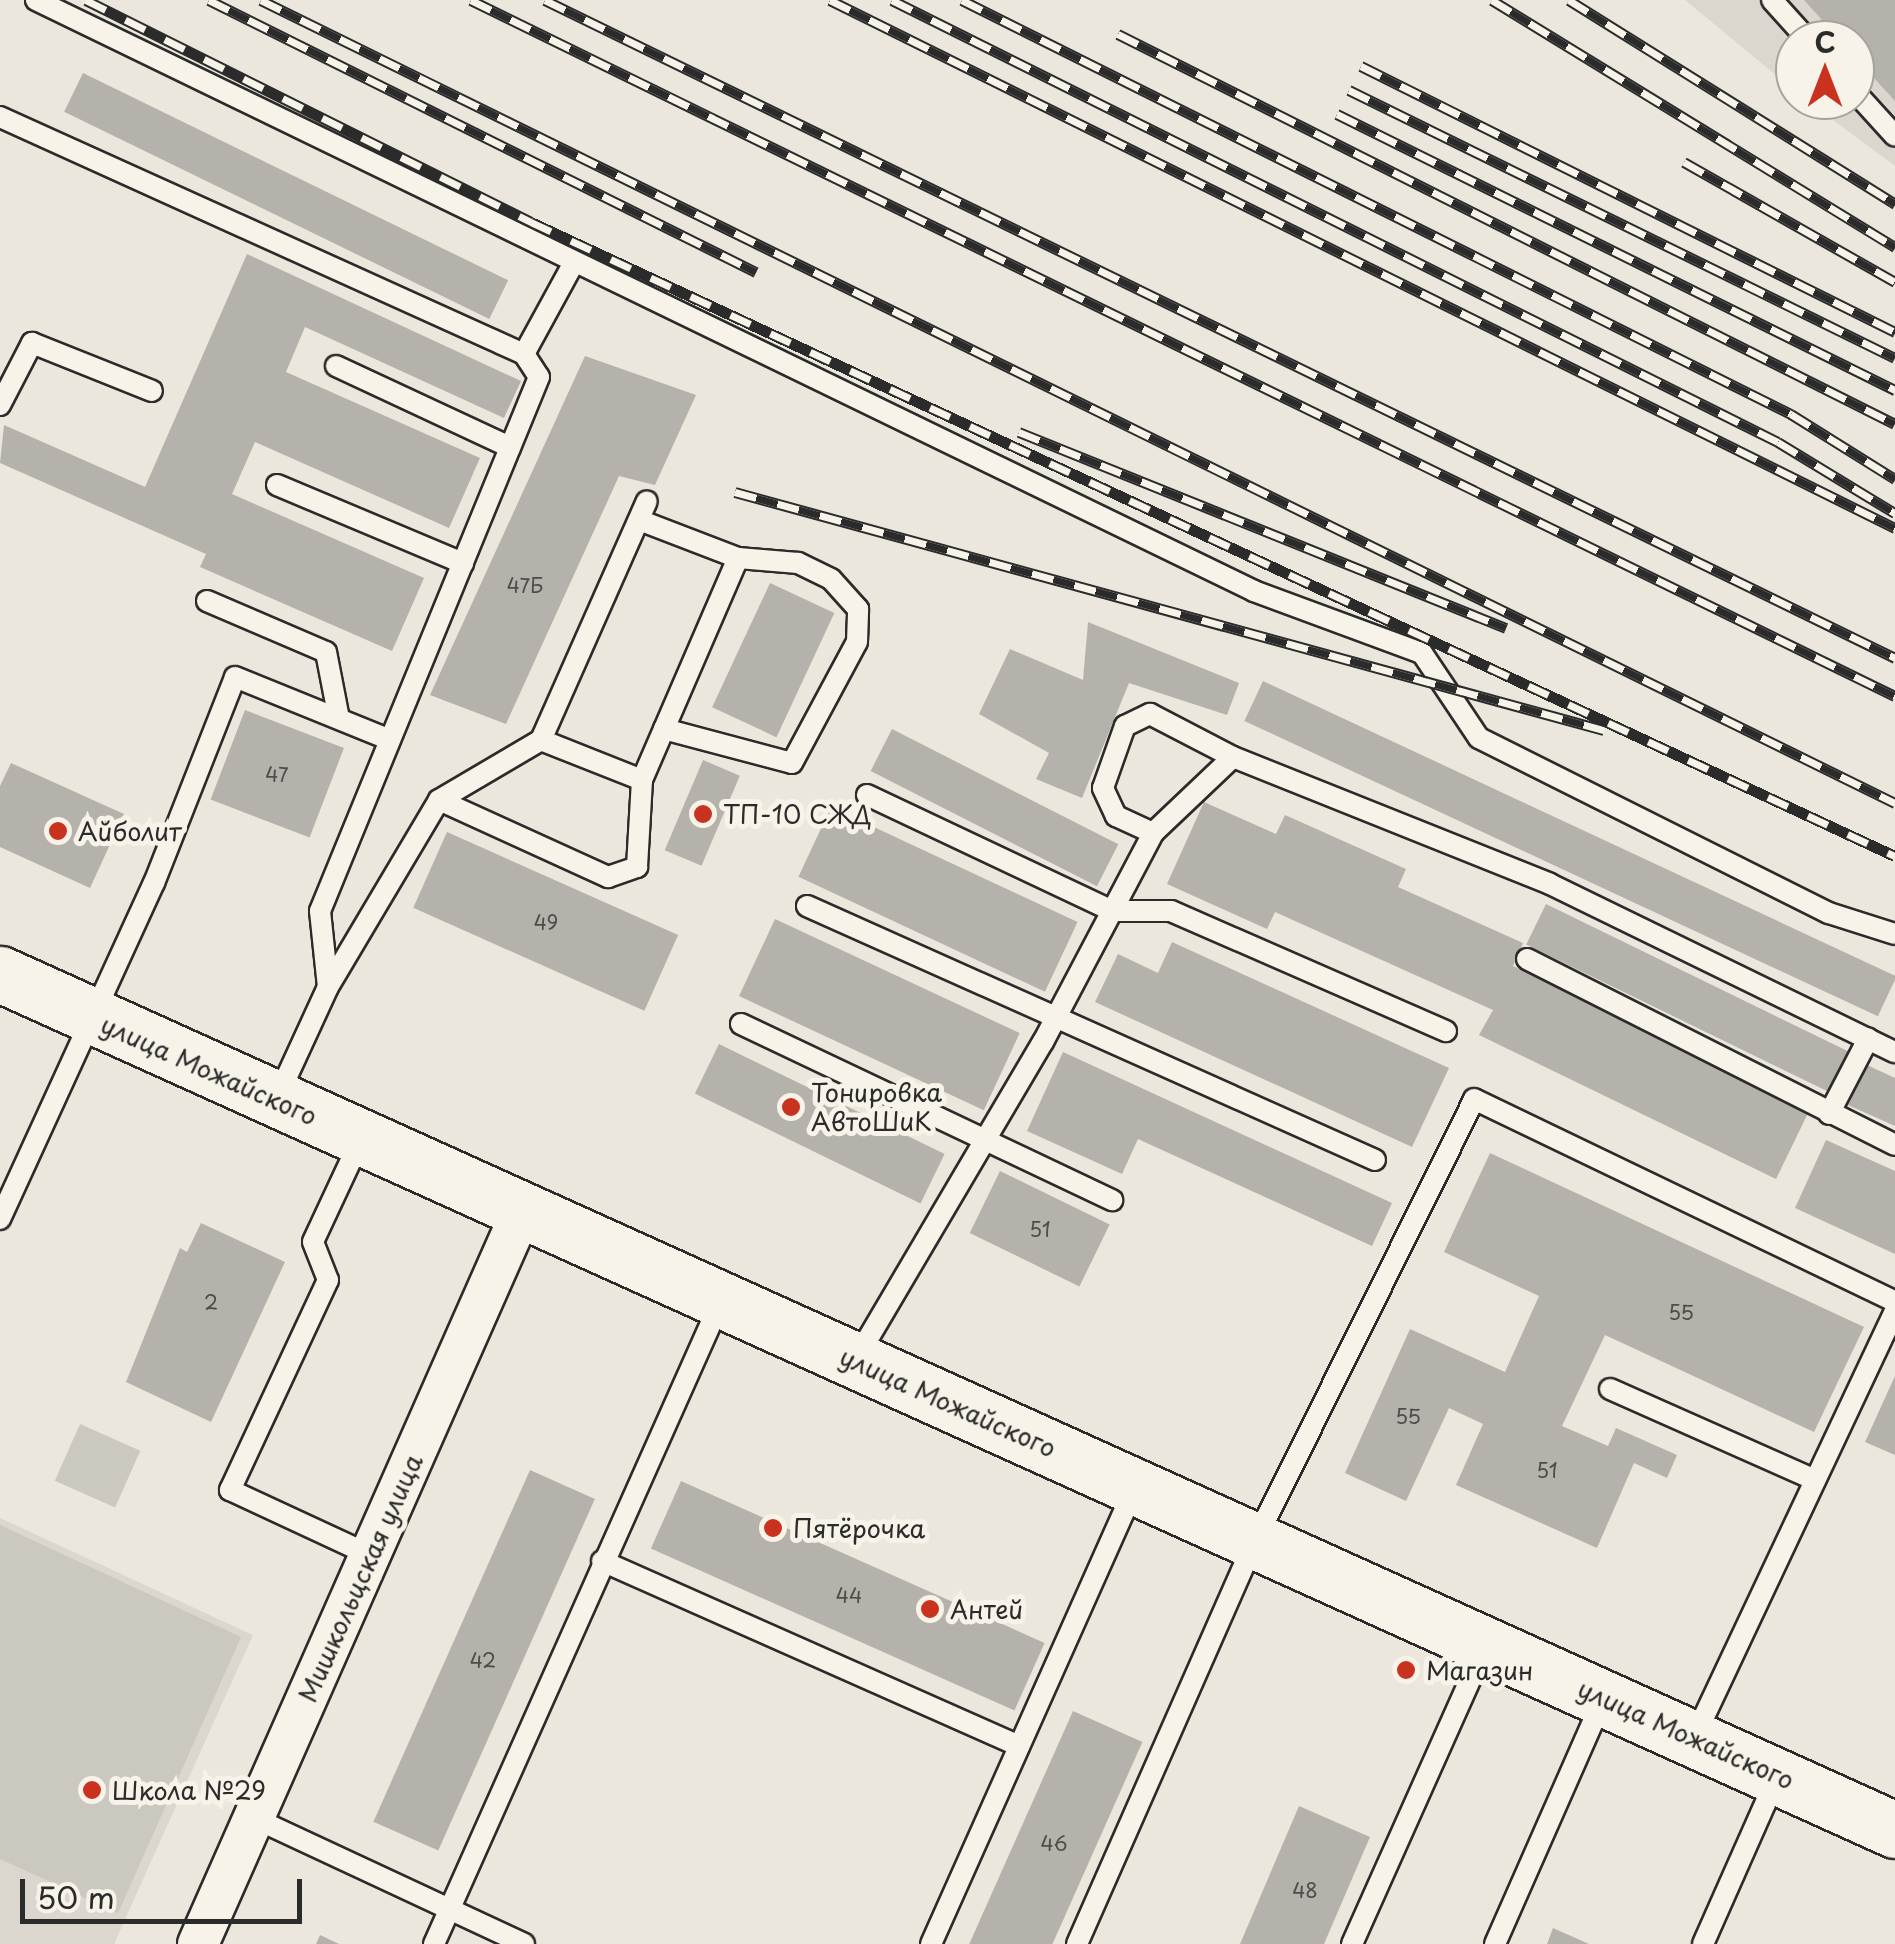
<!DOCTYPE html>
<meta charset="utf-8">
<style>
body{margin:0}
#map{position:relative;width:1895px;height:1944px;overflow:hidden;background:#ebe7dd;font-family:"Playpen Sans",sans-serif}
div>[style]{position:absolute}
.built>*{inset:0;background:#dbd7ce}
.green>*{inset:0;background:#cbc8bf;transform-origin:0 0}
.building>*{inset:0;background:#b5b2ab;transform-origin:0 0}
.roads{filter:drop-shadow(2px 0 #2b2b2b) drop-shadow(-2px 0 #2b2b2b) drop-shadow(0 2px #2b2b2b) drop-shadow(0 -2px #2b2b2b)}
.service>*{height:20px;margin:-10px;padding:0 10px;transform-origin:10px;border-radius:10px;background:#f7f3e8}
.minor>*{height:40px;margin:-20px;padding:0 20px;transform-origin:20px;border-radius:20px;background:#f7f3e8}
.secondary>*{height:55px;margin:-27.5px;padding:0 27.5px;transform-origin:27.5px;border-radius:27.5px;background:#f7f3e8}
.rail>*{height:11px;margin-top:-5.5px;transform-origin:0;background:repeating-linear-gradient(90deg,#f7f3e8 0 22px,#2b2b2b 0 44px);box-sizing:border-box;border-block:2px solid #2b2b2b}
.dots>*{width:28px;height:28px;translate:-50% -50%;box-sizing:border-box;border:5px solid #f7f3e8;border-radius:50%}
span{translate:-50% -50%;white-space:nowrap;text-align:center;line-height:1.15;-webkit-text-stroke:10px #f7f3e8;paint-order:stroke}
.number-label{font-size:20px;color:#4e4d4b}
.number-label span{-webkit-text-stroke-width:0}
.poi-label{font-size:25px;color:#2b2b2b}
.left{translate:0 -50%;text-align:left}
.street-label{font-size:25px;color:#2b2b2b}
.north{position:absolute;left:1775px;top:20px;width:100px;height:100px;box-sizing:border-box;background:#f7f3e8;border:2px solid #a5a39c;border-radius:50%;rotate:0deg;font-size:28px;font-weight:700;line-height:40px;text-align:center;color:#2b2b2b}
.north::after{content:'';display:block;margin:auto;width:35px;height:45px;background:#c8321e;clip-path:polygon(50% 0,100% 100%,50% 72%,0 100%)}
.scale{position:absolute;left:20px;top:1879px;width:282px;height:45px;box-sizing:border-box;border:5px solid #2b2b2b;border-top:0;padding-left:12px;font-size:30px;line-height:35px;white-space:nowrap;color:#2b2b2b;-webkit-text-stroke:8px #f7f3e8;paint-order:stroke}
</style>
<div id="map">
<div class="built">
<div style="clip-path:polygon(1685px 0,1895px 0,1895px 166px,1806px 100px,1855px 100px,1855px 40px,1795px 40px,1795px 91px)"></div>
<div style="clip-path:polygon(0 1518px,253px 1635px,114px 1944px,0 1944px)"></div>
</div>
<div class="green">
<div style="left:80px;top:1424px;width:66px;height:62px;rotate:24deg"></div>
<div style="clip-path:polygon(0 1525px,241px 1637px,118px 1913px,0 1859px)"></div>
</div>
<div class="building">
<div style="clip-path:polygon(1804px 0,1895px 0,1895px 101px,1855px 57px,1855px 40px,1840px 40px)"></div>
<div style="left:83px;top:73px;width:473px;height:43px;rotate:26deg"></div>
<div style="clip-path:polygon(247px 254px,521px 381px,504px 418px,305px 327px,286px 372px,480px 458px,449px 528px,255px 442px,232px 494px,424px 578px,392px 651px,200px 567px,206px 554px,0 463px,4px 425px,145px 487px)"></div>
<div style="clip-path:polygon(585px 356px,696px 395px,655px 485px,619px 476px,506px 724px,430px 695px)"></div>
<div style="left:770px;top:583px;width:71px;height:137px;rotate:25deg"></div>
<div style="clip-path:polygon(1088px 622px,1239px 683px,1227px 715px,1129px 683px,1082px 798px,1036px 779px,1049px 753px,979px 714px,1010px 649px,1083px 680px)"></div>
<div style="left:1263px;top:681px;width:699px;height:44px;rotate:25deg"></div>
<div style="left:245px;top:710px;width:106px;height:96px;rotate:21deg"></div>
<div style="left:892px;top:729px;width:254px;height:47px;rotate:27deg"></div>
<div style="left:703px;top:760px;width:40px;height:98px;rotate:23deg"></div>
<div style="clip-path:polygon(11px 763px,124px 814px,90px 888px,0 847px,0 786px)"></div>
<div style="clip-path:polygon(1204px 802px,1276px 834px,1285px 815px,1406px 869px,1398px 887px,1523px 943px,1513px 966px,1810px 1109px,1776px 1179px,1479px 1035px,1493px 1010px,1275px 912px,1267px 929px,1167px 884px)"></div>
<div style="left:831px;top:807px;width:272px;height:77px;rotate:25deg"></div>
<div style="left:447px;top:832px;width:253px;height:83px;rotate:24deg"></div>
<div style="left:1546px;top:904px;width:339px;height:45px;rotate:26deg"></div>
<div style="left:775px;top:919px;width:270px;height:85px;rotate:25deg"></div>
<div style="clip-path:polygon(1172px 942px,1449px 1068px,1412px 1147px,1095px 1002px,1118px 954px,1158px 973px)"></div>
<div style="left:719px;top:1044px;width:251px;height:55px;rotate:26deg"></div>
<div style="clip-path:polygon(1063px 1052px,1392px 1203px,1372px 1246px,1138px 1139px,1122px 1174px,1027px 1131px)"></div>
<div style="clip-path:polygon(1867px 1065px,1895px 1078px,1895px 1126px,1848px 1105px)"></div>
<div style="clip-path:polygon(1826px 1140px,1895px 1171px,1895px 1254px,1795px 1208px)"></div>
<div style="clip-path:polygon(1490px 1153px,1864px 1327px,1814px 1432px,1605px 1335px,1562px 1426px,1608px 1446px,1616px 1428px,1677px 1455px,1667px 1478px,1634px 1463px,1597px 1548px,1456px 1485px,1483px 1424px,1449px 1408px,1406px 1501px,1345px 1473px,1410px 1329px,1505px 1372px,1539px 1296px,1444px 1252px)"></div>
<div style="left:1000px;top:1171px;width:122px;height:69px;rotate:26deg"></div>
<div style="clip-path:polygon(201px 1223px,285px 1262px,211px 1422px,126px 1382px,180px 1248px,187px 1252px)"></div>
<div style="clip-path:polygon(1895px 1376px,1895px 1455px,1865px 1442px)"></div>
<div style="left:530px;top:1470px;width:71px;height:385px;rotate:24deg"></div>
<div style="left:681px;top:1481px;width:398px;height:74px;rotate:24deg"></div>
<div style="left:1073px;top:1711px;width:76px;height:256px;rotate:24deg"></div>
<div style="clip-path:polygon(1299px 1806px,1370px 1837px,1324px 1944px,1240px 1944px)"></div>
<div style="clip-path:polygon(1553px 1928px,1589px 1944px,1547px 1944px)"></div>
<div style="clip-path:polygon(320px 1935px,339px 1944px,316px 1944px)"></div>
</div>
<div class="roads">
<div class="service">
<div style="left:36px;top:0;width:1354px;rotate:25.88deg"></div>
<div style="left:1254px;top:591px;width:179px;rotate:20.3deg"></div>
<div style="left:1422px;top:653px;width:102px;rotate:56.2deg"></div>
<div style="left:1479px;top:738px;width:391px;rotate:26.6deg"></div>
<div style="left:1829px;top:913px;width:69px;rotate:17.7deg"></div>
<div style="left:1772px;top:0;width:54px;rotate:48deg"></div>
<div style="left:1855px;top:92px;width:59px;rotate:47.7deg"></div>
<div style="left:0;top:117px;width:575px;rotate:24.34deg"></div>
<div style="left:524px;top:354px;width:27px;rotate:57deg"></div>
<div style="left:539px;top:377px;width:577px;rotate:112.3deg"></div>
<div style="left:320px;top:911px;width:76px;rotate:84deg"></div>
<div style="left:328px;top:987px;width:122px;rotate:114.7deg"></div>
<div style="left:524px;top:354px;width:100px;rotate:-61.4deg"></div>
<div style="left:336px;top:366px;width:192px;rotate:25deg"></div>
<div style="left:0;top:405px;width:70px;rotate:-62.7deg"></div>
<div style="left:32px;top:343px;width:129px;rotate:21.8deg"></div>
<div style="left:277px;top:485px;width:202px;rotate:22.8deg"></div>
<div style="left:639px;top:520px;width:106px;rotate:21deg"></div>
<div style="left:738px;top:558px;width:242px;rotate:113.4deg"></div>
<div style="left:207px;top:601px;width:129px;rotate:23.2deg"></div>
<div style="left:326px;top:652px;width:68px;rotate:79deg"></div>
<div style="left:664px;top:729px;width:132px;rotate:14.9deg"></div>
<div style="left:792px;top:763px;width:137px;rotate:-61.8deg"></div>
<div style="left:857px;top:642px;width:33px;rotate:-88deg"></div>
<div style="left:858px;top:609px;width:40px;rotate:-132deg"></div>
<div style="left:831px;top:579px;width:37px;rotate:-154deg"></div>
<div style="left:798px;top:563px;width:60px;rotate:-175.2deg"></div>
<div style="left:867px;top:795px;width:271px;rotate:25.3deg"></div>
<div style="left:1112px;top:911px;width:59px"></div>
<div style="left:1171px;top:911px;width:300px;rotate:23.6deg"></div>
<div style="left:439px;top:800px;width:186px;rotate:24.5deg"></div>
<div style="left:608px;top:877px;width:31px;rotate:-19deg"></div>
<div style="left:637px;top:867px;width:87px;rotate:-86.7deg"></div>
<div style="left:642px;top:780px;width:109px;rotate:-158.4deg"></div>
<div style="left:1153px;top:833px;width:41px;rotate:-155.3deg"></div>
<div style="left:1116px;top:816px;width:31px;rotate:-115deg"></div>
<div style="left:1103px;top:788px;width:66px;rotate:-70.5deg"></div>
<div style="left:1125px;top:726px;width:28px;rotate:-26deg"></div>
<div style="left:1150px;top:714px;width:93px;rotate:27.4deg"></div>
<div style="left:807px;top:906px;width:622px;rotate:24.09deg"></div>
<div style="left:1527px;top:959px;width:412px;rotate:26.8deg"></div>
<div style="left:328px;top:987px;width:217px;rotate:-59.3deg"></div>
<div style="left:439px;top:800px;width:118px;rotate:-30.5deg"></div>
<div style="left:541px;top:740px;width:261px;rotate:-66.1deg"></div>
<div style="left:741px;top:1024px;width:411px;rotate:25.4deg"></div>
<div style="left:1829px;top:1114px;width:85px;rotate:-62.5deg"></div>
<div style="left:360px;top:1141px;width:111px;rotate:115deg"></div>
<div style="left:313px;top:1242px;width:41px;rotate:68.5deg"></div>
<div style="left:328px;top:1280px;width:232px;rotate:115deg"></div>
<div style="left:230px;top:1490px;width:154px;rotate:24.9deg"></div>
<div style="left:0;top:1219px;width:370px;rotate:-65.4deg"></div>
<div style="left:154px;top:883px;width:221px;rotate:-68.5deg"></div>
<div style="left:235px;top:677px;width:167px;rotate:22.1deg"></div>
<div style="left:856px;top:1359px;width:368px;rotate:-59.5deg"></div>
<div style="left:1043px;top:1042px;width:236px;rotate:-62.2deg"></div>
<div style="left:1153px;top:833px;width:110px;rotate:-43.5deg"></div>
<div style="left:1233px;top:757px;width:341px;rotate:21.8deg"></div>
<div style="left:1550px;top:884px;width:384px;rotate:26deg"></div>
<div style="left:1610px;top:1389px;width:224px;rotate:23.9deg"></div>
<div style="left:602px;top:1561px;width:456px;rotate:23.9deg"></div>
<div style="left:1694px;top:1738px;width:473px;rotate:-64.8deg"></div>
<div style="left:254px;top:1818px;width:298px;rotate:25deg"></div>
<div style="left:434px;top:1944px;width:702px;rotate:-65.95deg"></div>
<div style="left:931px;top:1944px;width:500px;rotate:-65.94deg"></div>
<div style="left:1077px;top:1944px;width:441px;rotate:-66.2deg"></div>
<div style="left:1255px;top:1541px;width:493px;rotate:-63.6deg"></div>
<div style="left:1474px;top:1099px;width:467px;rotate:25.7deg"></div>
<div style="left:1352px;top:1944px;width:326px;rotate:-65.9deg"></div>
<div style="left:1495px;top:1944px;width:268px;rotate:-66.2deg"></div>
<div style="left:1703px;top:1944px;width:183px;rotate:-66.1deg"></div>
</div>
<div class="minor">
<div style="left:198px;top:1944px;width:801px;rotate:-66.15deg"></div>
</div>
<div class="secondary">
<div style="left:0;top:974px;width:2079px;rotate:24.31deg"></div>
</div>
</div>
<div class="rail">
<div style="left:86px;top:0;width:497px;rotate:26.5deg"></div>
<div style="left:531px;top:222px;width:1504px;rotate:24.93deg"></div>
<div style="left:209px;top:0;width:611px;rotate:26.44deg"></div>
<div style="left:261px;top:0;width:1821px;rotate:26.17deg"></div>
<div style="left:471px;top:0;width:1585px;rotate:26.05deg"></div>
<div style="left:545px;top:0;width:1502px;rotate:25.98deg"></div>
<div style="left:830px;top:0;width:1189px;rotate:26.37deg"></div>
<div style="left:892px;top:0;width:990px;rotate:26.51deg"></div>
<div style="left:1778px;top:442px;width:137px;rotate:31.3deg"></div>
<div style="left:962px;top:0;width:927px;rotate:26.54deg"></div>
<div style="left:1791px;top:414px;width:123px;rotate:32deg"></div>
<div style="left:1492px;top:0;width:473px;rotate:31.5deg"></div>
<div style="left:1569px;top:0;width:385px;rotate:32deg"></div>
<div style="left:1118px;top:34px;width:869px;rotate:26.65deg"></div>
<div style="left:1361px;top:66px;width:597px;rotate:26.48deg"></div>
<div style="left:1349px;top:90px;width:608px;rotate:26.14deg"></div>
<div style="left:1337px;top:114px;width:623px;rotate:26.32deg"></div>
<div style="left:1684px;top:162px;width:243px;rotate:29.6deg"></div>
<div style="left:1019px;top:432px;width:525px;rotate:21.92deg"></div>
<div style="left:735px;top:492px;width:901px;rotate:15.32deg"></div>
</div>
<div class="dots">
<div style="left:703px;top:814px;background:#c8321e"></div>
<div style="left:58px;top:831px;background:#c8321e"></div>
<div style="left:791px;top:1107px;background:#c8321e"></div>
<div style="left:773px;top:1528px;background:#c8321e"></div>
<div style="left:930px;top:1609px;background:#c8321e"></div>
<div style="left:1406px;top:1670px;background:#c8321e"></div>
<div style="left:92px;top:1790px;background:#c8321e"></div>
</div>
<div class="number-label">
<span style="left:525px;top:585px">47Б</span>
<span style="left:277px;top:774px">47</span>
<span style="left:546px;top:922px">49</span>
<span style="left:1040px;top:1229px">51</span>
<span style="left:211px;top:1302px">2</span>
<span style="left:1681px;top:1312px">55</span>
<span style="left:1408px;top:1416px">55</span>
<span style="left:1547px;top:1470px">51</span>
<span style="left:849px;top:1595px">44</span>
<span style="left:483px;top:1660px">42</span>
<span style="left:1054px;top:1843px">46</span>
<span style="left:1305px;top:1890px">48</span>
</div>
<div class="poi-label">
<span class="left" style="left:723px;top:814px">ТП-10 СЖД</span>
<span class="left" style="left:78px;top:831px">Айболит</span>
<span class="left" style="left:811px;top:1107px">Тонировка<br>АвтоШиК</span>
<span class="left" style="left:793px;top:1528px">Пятёрочка</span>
<span class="left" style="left:950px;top:1609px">Антей</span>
<span class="left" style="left:1426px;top:1670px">Магазин</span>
<span class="left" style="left:112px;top:1790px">Школа №29</span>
</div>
<div class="street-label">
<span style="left:209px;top:1070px;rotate:24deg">улица Можайского</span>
<span style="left:948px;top:1402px;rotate:24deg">улица Можайского</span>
<span style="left:360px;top:1578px;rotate:-66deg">Мишкольцская улица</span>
<span style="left:1686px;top:1734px;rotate:24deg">улица Можайского</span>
</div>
<div class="north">С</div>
<div class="scale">50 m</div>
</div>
